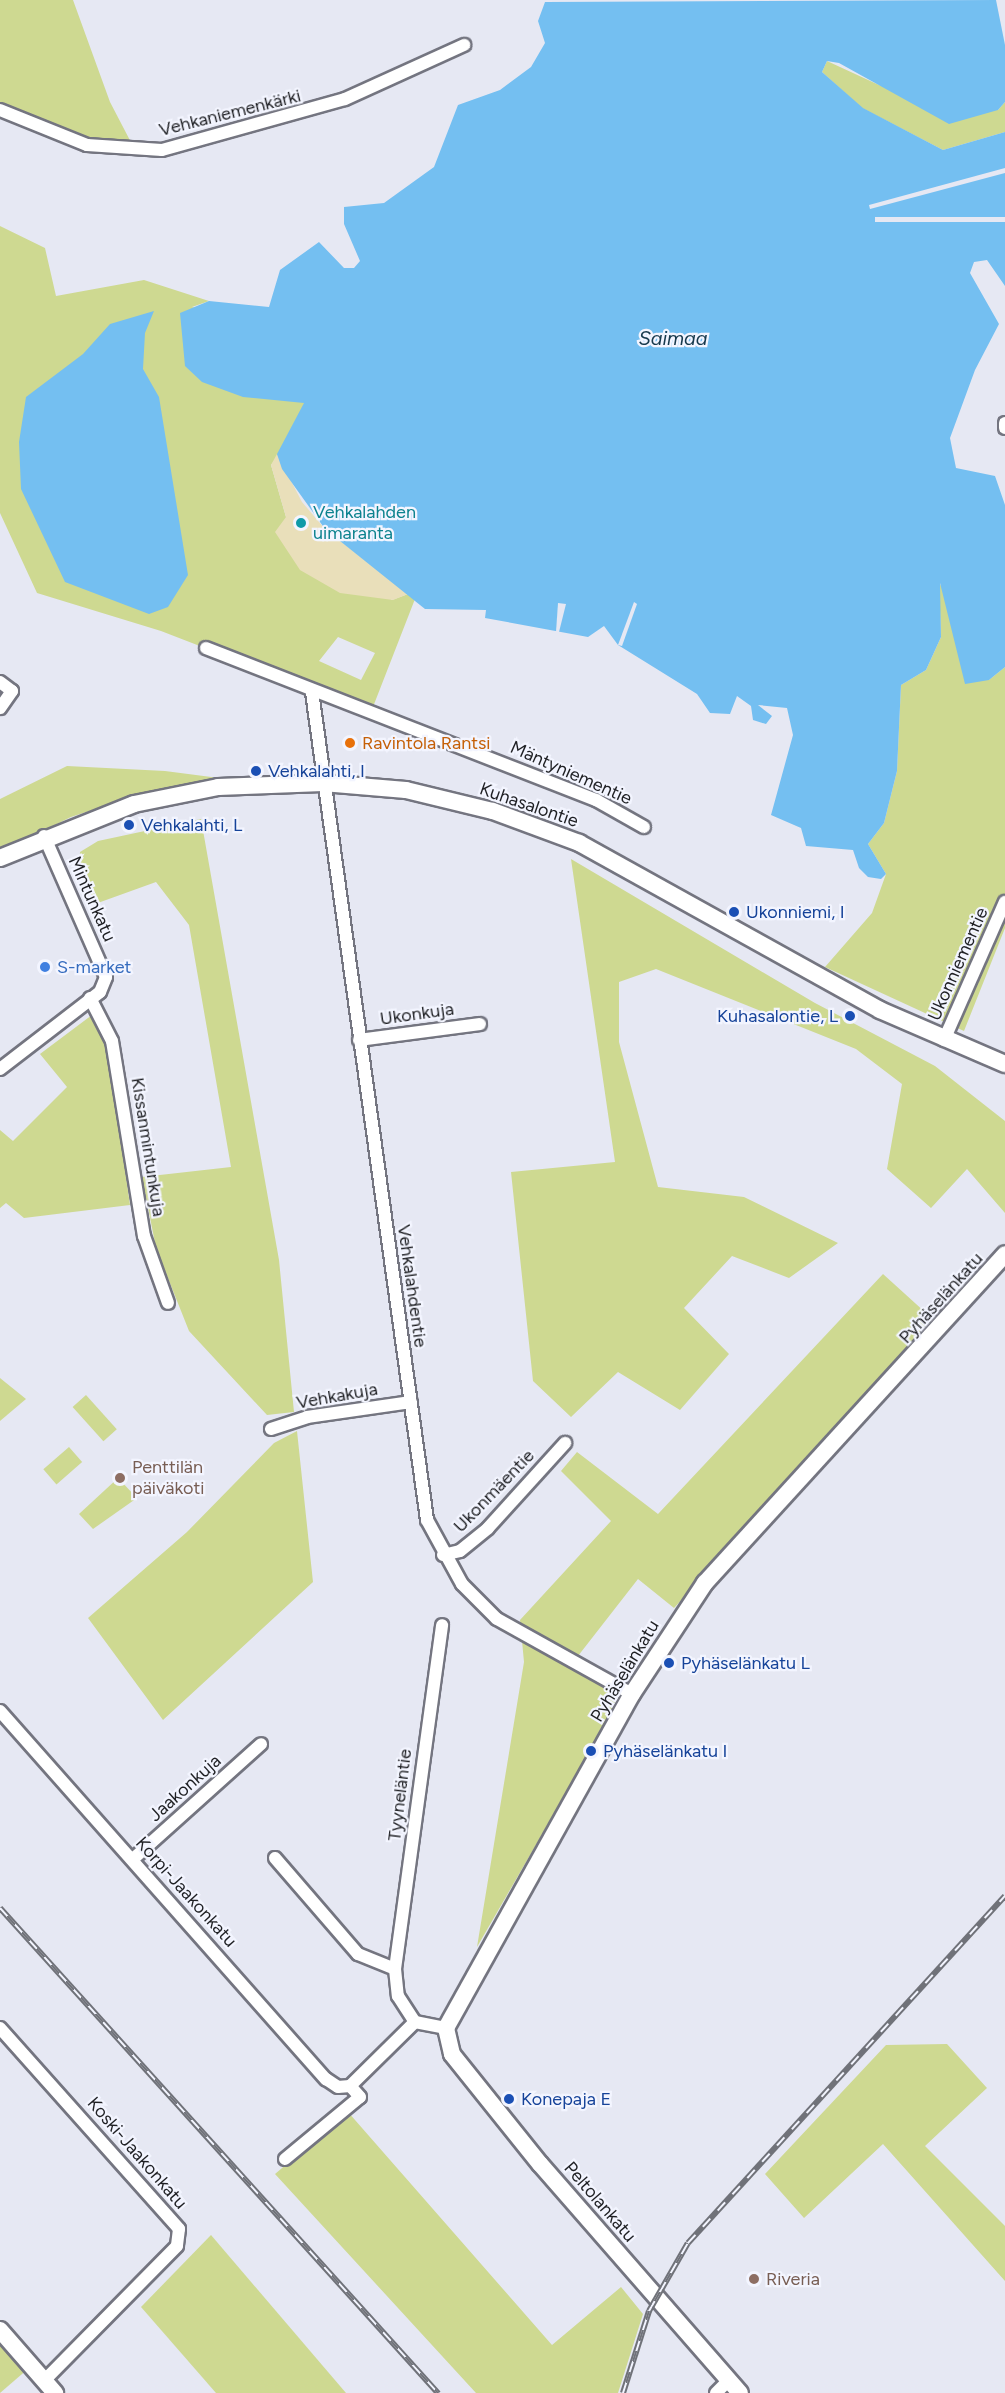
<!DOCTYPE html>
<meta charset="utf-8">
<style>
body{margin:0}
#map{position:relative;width:1005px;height:2393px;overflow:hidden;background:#e6e8f3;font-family:Figtree,sans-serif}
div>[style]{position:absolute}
.green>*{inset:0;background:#ced991;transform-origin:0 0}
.sand>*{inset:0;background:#e9dfba}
.water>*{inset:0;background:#74bff1}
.pier>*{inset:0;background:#e6e8f3;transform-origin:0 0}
.roads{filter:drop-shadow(2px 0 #747580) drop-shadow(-2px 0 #747580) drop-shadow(0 2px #747580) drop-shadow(0 -2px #747580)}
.street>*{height:12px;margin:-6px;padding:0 6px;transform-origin:6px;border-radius:6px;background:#fff}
.secondary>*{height:16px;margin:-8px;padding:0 8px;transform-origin:8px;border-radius:8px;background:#fff}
.rail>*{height:6px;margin-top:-3px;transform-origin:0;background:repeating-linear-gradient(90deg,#f3f5ff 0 11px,#707279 0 22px);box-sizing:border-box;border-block:2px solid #707279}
.dots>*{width:16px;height:16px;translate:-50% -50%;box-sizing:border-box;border:3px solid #f3f5ff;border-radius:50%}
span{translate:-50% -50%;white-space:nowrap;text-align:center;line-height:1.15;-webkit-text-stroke:4.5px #f3f5ff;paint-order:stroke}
.street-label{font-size:18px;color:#1f2024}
.culture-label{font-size:18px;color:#0d838f}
.left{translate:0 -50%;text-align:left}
.food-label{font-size:18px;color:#c56008}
.transit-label{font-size:18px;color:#164399}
.right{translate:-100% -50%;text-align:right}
.shop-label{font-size:18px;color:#366cbe}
.education-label{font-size:18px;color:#785e54}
.water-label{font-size:20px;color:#17394d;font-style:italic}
</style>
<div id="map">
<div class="green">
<div style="clip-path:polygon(0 0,73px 0,110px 102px,135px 150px,107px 148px,0 108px)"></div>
<div style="clip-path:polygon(827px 61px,879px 85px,998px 110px,1005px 102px,1005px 132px,943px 150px,862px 108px,822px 72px)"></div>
<div style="clip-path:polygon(evenodd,0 226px,45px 248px,56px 296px,144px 280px,209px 301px,192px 307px,361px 346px,271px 465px,286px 517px,392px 600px,408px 594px,415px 599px,371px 712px,161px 631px,37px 593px,0 513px,0 226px,338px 637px,375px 653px,361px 680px,319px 661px,338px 637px)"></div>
<div style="clip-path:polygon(939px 582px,989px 680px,1005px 667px,1005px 928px,964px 1031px,825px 967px,872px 913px,886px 874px,868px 844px,884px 823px,897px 771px,901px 685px,926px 670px,941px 637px)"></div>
<div style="clip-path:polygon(67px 766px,165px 771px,219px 778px,150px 791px,71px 817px,0 852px,0 799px)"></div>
<div style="clip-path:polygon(201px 819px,279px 1260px,294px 1412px,267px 1415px,189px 1331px,156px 1248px,142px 1177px,231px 1167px,189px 925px,156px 882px,95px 904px,79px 867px,80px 852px,98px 841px)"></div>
<div style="clip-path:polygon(571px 859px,815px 1003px,935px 1066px,1005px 1121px,1005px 1213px,967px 1169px,931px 1208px,887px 1169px,902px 1084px,856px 1049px,656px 969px,619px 982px,619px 1042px,658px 1187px,744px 1197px,838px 1243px,789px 1278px,732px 1256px,684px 1308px,729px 1354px,680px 1410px,618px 1372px,571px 1417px,533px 1381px,511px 1172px,615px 1162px)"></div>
<div style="clip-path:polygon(92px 1015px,109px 1055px,130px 1205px,24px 1218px,6px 1203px,0 1208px,0 1130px,13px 1141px,67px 1087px,40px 1054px)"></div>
<div style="clip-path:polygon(883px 1274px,937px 1323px,674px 1608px,638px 1579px,578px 1656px,628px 1685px,477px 1947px,524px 1662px,520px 1620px,611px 1521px,561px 1471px,577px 1452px,658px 1514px)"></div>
<div style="clip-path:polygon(0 1378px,26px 1399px,0 1421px)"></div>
<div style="left:86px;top:1395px;width:46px;height:18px;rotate:48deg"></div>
<div style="clip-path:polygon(297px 1431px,313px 1582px,163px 1720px,88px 1618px,187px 1532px,274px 1443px)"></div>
<div style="left:69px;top:1447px;width:20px;height:34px;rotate:49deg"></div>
<div style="clip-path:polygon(118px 1478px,137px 1498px,93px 1529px,79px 1514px)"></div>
<div style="clip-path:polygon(947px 2044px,987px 2088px,925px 2146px,1005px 2226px,1005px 2281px,883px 2144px,804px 2218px,765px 2174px,886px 2045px)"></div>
<div style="clip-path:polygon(348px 2112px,552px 2345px,621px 2287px,643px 2314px,618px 2393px,476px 2393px,275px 2174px)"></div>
<div style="clip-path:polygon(211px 2235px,346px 2393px,216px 2393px,141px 2307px)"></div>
<div style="clip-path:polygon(0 2334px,29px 2368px,0 2393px)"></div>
</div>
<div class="sand">
<div style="clip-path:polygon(277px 454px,302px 502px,325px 529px,408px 594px,393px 600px,340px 593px,300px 570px,275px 532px,286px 517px,271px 465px)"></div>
</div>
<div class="water">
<div style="clip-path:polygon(996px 0,1005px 45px,1005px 102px,998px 110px,949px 124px,839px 63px,827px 61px,822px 72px,863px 108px,943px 150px,1005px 132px,1005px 286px,987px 260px,974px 262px,970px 273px,999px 324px,975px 370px,950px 438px,956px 468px,995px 476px,1005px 505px,1005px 667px,989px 680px,965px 684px,940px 583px,941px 637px,926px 670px,901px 685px,897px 771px,884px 823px,868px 844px,886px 874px,881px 879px,868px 877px,859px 868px,853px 850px,806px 846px,801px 828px,771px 815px,793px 735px,787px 708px,758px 705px,772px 716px,766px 724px,753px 720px,751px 706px,737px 696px,730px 714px,710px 713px,697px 694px,618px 645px,604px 626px,588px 637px,485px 618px,486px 610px,425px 609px,325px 529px,282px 469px,277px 454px,304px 403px,243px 397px,202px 382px,185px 366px,180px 313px,209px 301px,269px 307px,280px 270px,319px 242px,344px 268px,354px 268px,360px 261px,344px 224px,344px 207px,384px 203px,434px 167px,458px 105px,500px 90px,531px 67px,545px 43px,538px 21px,545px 2px)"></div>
<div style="clip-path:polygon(154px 311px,145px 333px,143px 369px,159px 397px,188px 575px,168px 607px,149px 614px,65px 582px,21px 489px,19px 442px,26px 397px,83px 354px,110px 324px)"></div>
</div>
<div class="pier">
<div style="clip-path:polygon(1005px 168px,1005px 173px,870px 209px,869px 205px)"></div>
<div style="left:1005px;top:217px;width:5px;height:130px;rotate:90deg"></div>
<div style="clip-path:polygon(634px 602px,637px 604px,622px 646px,618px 645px)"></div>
<div style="clip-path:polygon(558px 603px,566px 604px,559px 632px,556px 632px)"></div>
</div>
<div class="roads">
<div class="street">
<div style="left:0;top:110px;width:94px;rotate:21.9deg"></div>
<div style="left:87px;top:145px;width:75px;rotate:3.8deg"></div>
<div style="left:162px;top:150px;width:190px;rotate:-15.6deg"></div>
<div style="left:345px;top:99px;width:131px;rotate:-24.4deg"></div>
<div style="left:1005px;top:423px;width:5px;rotate:90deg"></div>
<div style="left:206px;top:648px;width:419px;rotate:21.3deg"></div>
<div style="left:596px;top:800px;width:55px;rotate:29.4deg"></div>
<div style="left:0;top:682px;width:15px;rotate:37deg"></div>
<div style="left:12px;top:691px;width:21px;rotate:125deg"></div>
<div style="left:312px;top:692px;width:836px;rotate:82.09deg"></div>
<div style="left:427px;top:1520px;width:73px;rotate:61.3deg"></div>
<div style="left:462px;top:1584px;width:49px;rotate:45deg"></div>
<div style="left:497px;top:1619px;width:154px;rotate:29.1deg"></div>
<div style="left:90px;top:998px;width:48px;rotate:62.9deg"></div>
<div style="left:112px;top:1041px;width:198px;rotate:80.7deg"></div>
<div style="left:144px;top:1236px;width:71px;rotate:70.3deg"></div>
<div style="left:359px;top:1040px;width:122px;rotate:-7.5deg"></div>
<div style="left:944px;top:1040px;width:151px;rotate:-66.2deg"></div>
<div style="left:0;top:1069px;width:126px;rotate:-37.6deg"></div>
<div style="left:100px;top:992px;width:16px;rotate:-68deg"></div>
<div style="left:106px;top:977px;width:154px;rotate:-113.7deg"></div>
<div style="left:271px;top:1429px;width:38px;rotate:-18deg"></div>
<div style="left:307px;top:1417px;width:105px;rotate:-8.2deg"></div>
<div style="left:443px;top:1555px;width:17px;rotate:-13deg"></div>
<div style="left:460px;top:1551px;width:36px;rotate:-39deg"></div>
<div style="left:488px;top:1528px;width:115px;rotate:-47.8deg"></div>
<div style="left:0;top:1711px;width:492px;rotate:48.5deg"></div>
<div style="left:326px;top:2079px;width:14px;rotate:34deg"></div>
<div style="left:338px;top:2087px;width:12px;rotate:-5deg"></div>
<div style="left:275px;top:1858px;width:127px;rotate:49.2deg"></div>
<div style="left:358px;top:1954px;width:40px;rotate:22deg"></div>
<div style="left:395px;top:1969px;width:27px;rotate:84deg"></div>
<div style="left:398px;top:1996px;width:31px;rotate:57deg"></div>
<div style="left:133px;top:1859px;width:172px;rotate:-41.9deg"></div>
<div style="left:395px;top:1969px;width:347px;rotate:-82.2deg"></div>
<div style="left:0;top:2028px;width:269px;rotate:48.3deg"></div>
<div style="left:179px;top:2229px;width:17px;rotate:97deg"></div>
<div style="left:177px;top:2246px;width:190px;rotate:134.6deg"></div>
<div style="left:350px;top:2086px;width:91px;rotate:-44.6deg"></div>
<div style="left:415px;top:2022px;width:32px;rotate:11deg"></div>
<div style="left:285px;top:2159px;width:97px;rotate:-39.6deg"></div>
<div style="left:360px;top:2097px;width:15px;rotate:-132deg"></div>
<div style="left:716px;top:2393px;width:18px;rotate:-45deg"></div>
</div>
<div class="secondary">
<div style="left:0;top:858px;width:144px;rotate:-21.9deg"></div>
<div style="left:134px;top:804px;width:86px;rotate:-11.4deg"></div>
<div style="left:218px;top:787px;width:105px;rotate:-2.2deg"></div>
<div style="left:323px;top:783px;width:83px;rotate:4.8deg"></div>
<div style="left:406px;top:790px;width:89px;rotate:13.6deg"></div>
<div style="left:493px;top:811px;width:92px;rotate:20.4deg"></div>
<div style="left:579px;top:843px;width:344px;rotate:29deg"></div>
<div style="left:880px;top:1010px;width:136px;rotate:23.4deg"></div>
<div style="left:0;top:2330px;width:84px;rotate:48.9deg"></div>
<div style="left:740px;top:2393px;width:304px;rotate:-131.1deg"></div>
<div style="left:540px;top:2164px;width:141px;rotate:-128.7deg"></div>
<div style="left:452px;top:2054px;width:27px;rotate:-103deg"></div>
<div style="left:446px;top:2028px;width:382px;rotate:-60.9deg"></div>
<div style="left:632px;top:1694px;width:133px;rotate:-56.7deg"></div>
<div style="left:705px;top:1583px;width:445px;rotate:-47.6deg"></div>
</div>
</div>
<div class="rail">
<div style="left:0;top:1908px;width:654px;rotate:47.92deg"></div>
<div style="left:623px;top:2393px;width:86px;rotate:-72.4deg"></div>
<div style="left:649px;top:2311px;width:78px;rotate:-60.2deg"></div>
<div style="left:688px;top:2243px;width:470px;rotate:-47.6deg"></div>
</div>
<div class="dots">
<div style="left:301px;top:523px;background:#0f9aa8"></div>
<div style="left:350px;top:743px;background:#e8710a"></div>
<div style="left:256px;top:771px;background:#1a4fb4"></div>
<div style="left:129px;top:825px;background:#1a4fb4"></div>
<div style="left:734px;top:912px;background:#1a4fb4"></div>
<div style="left:45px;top:967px;background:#3f7fe0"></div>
<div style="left:850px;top:1016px;background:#1a4fb4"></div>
<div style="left:120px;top:1478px;background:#8d6e63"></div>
<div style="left:669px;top:1663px;background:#1a4fb4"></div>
<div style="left:591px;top:1751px;background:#1a4fb4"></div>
<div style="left:509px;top:2099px;background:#1a4fb4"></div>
<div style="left:754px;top:2279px;background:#8d6e63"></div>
</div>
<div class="street-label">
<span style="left:230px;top:113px;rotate:-14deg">Vehkaniemenkärki</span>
<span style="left:571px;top:773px;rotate:24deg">Mäntyniementie</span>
<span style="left:529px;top:805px;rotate:19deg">Kuhasalontie</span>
<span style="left:92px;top:899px;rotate:66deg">Mintunkatu</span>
<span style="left:958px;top:964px;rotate:-66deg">Ukonniementie</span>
<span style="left:417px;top:1014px;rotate:-8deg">Ukonkuja</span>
<span style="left:148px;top:1147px;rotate:81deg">Kissanmintunkuja</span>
<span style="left:412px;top:1286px;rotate:82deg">Vehkalahdentie</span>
<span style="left:941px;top:1298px;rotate:-48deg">Pyhäselänkatu</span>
<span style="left:337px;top:1396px;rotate:-10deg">Vehkakuja</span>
<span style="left:494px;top:1491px;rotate:-46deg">Ukonmäentie</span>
<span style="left:625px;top:1671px;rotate:-59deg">Pyhäselänkatu</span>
<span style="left:185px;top:1788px;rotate:-42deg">Jaakonkuja</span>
<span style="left:400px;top:1795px;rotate:-83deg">Tyyneläntie</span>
<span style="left:186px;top:1892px;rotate:48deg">Korpi-Jaakonkatu</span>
<span style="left:137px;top:2153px;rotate:49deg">Koski-Jaakonkatu</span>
<span style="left:600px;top:2202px;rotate:49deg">Peltolankatu</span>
</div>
<div class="culture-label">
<span class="left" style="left:313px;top:523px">Vehkalahden<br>uimaranta</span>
</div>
<div class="food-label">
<span class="left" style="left:362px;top:743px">Ravintola Rantsi</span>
</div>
<div class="transit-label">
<span class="left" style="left:268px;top:771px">Vehkalahti, I</span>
<span class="left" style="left:141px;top:825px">Vehkalahti, L</span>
<span class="left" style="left:746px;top:912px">Ukonniemi, I</span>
<span class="right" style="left:838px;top:1016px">Kuhasalontie, L</span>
<span class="left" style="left:681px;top:1663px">Pyhäselänkatu L</span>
<span class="left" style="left:603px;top:1751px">Pyhäselänkatu I</span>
<span class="left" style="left:521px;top:2099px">Konepaja E</span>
</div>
<div class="shop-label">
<span class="left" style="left:57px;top:967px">S-market</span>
</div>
<div class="education-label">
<span class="left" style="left:132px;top:1478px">Penttilän<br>päiväkoti</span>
<span class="left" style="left:766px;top:2279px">Riveria</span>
</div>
<div class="water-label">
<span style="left:673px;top:338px">Saimaa</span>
</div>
</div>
